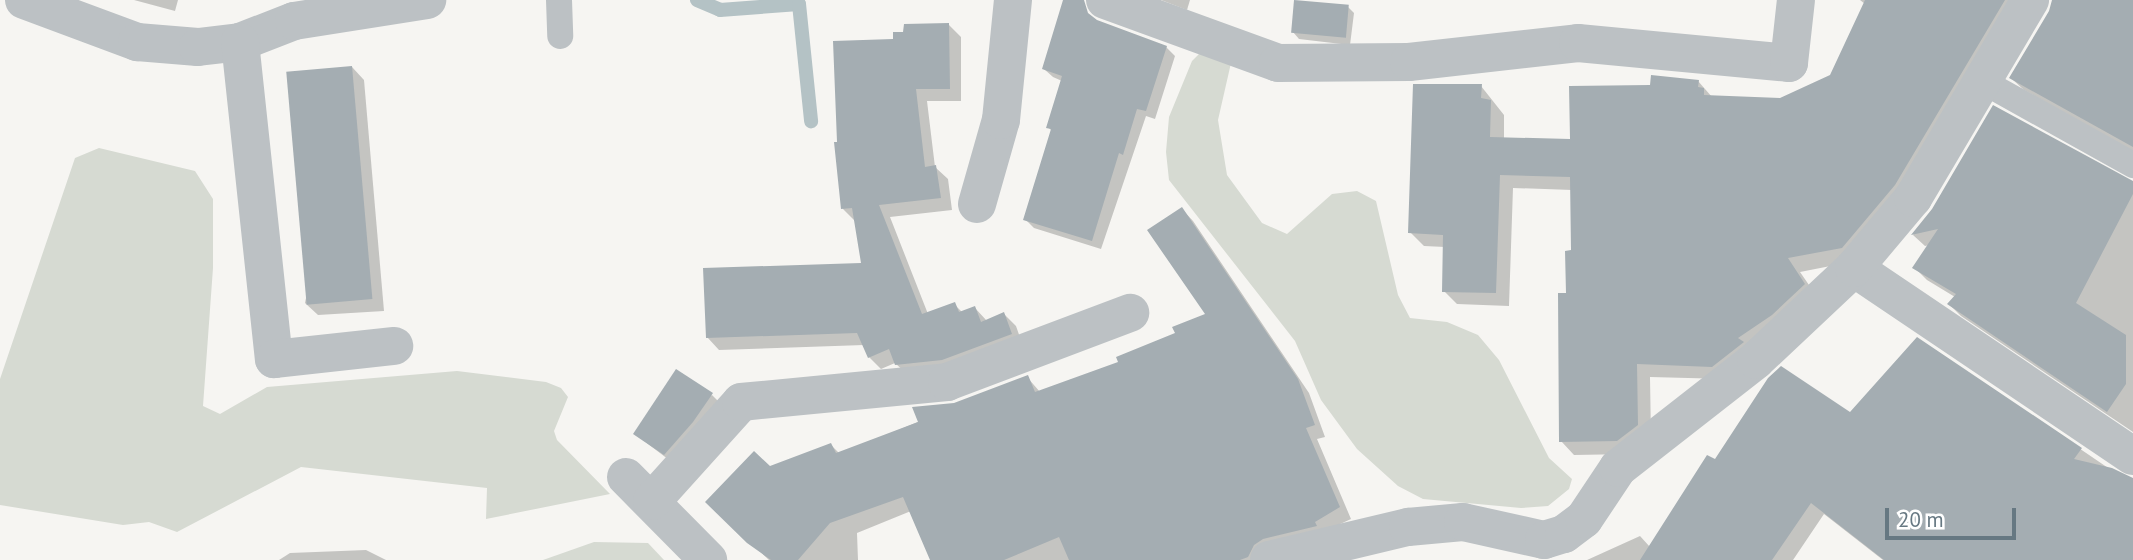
<!DOCTYPE html>
<style>
body{margin:0}
#map{position:relative;width:2133px;height:560px;overflow:hidden;background:#f6f5f2;font-family:"PT Sans",sans-serif}
div>[style]{position:absolute}
.green>*{inset:0;background:#d6dad2}
.shadow>*{inset:0;background:#0003}
.stream>*{height:14px;margin:-7px;padding:0 7px;transform-origin:7px;border-radius:7px;background:#b4c2c5}
.building>*{inset:0;background:#a4adb2;transform-origin:0 0}
.service>*{height:26px;margin:-13px;padding:0 13px;transform-origin:13px;border-radius:13px;background:#bcc1c4}
.minor>*{height:38px;margin:-19px;padding:0 19px;transform-origin:19px;border-radius:19px;background:#bcc1c4}
span{translate:-50% -50%;white-space:nowrap;text-align:center;line-height:1.15;-webkit-text-stroke:7px #fff;paint-order:stroke}
.scale{position:absolute;left:1885px;top:508px;width:131px;height:32px;box-sizing:border-box;border:4px solid #667882;border-top:0;padding-left:9px;font-size:21px;line-height:24px;white-space:nowrap;color:#667882;-webkit-text-stroke:5px #fff;paint-order:stroke}
</style>
<div id="map">
<div class="green">
<div style="clip-path:polygon(1202px 51px,1231px 63px,1218px 120px,1227px 175px,1262px 223px,1287px 234px,1332px 194px,1357px 191px,1376px 201px,1398px 295px,1410px 318px,1447px 322px,1478px 335px,1499px 360px,1549px 458px,1572px 479px,1569px 489px,1548px 506px,1521px 508px,1423px 499px,1398px 486px,1357px 449px,1321px 400px,1295px 341px,1169px 180px,1166px 152px,1169px 117px,1192px 61px)"></div>
<div style="clip-path:polygon(99px 148px,195px 171px,213px 199px,213px 268px,203px 406px,220px 414px,267px 387px,457px 371px,546px 382px,561px 388px,568px 397px,554px 431px,557px 440px,610px 494px,486px 519px,487px 488px,301px 467px,177px 532px,149px 522px,123px 525px,0 505px,0 379px,75px 158px)"></div>
<div style="clip-path:polygon(594px 542px,648px 543px,664px 560px,543px 560px)"></div>
</div>
<div class="shadow">
<div style="clip-path:polygon(134px 0,178px 0,175px 11px)"></div>
<div style="clip-path:polygon(1161px 0,1190px 0,1187px 10px)"></div>
<div style="clip-path:polygon(1860px 0,2025px 0,1856px 261px,1800px 272px,1818px 298px,1726px 379px,1650px 377px,1651px 438px,1631px 454px,1574px 455px,1561px 441px,1568px 295px,1573px 252px,1572px 190px,1513px 188px,1509px 306px,1457px 304px,1444px 291px,1445px 247px,1424px 246px,1410px 232px,1481px 86px,1504px 115px,1504px 139px,1572px 141px,1651px 87px,1698px 81px,1712px 97px,1780px 100px,1831px 76px,1865px 4px)"></div>
<div style="clip-path:polygon(2120px 0,2133px 0,2133px 151px,2024px 90px,2011px 78px)"></div>
<div style="clip-path:polygon(1348px 7px,1354px 13px,1350px 45px,1299px 39px,1293px 32px)"></div>
<div style="clip-path:polygon(949px 25px,961px 37px,961px 101px,927px 101px,935px 167px,948px 179px,952px 210px,890px 217px,928px 314px,954px 304px,963px 313px,975px 308px,987px 321px,1004px 314px,1016px 326px,1023px 346px,909px 376px,895px 363px,881px 369px,869px 357px,864px 345px,719px 350px,707px 337px,863px 265px,855px 221px,843px 209px,839px 143px,895px 41px)"></div>
<div style="clip-path:polygon(1166px 47px,1175px 56px,1155px 119px,1146px 116px,1101px 249px,1034px 228px,1025px 219px,1052px 131px,1048px 127px,1062px 81px,1053px 77px,1044px 69px)"></div>
<div style="clip-path:polygon(352px 67px,364px 80px,384px 311px,318px 315px,305px 303px)"></div>
<div style="clip-path:polygon(2133px 182px,2133px 432px,1961px 316px,1949px 304px,1955px 297px,1927px 280px,1915px 268px,1930px 245px,1925px 246px,1913px 235px,1933px 210px)"></div>
<div style="clip-path:polygon(1182px 209px,1193px 221px,1309px 393px,1325px 437px,1317px 439px,1351px 519px,1263px 560px,932px 560px,911px 511px,857px 533px,858px 560px,769px 560px,707px 502px,769px 468px,831px 445px,840px 454px,1027px 377px,1040px 392px,1120px 363px,1177px 334px,1207px 315px)"></div>
<div style="clip-path:polygon(1918px 339px,2120px 476px,2133px 479px,2133px 560px,1883px 560px,1824px 514px,1793px 560px,1587px 560px,1640px 536px,1650px 547px,1715px 462px,1851px 415px)"></div>
<div style="clip-path:polygon(712px 395px,724px 407px,677px 466px,635px 434px)"></div>
<div style="clip-path:polygon(366px 550px,386px 560px,279px 560px,290px 553px)"></div>
</div>
<div class="stream">
<div style="left:697px;top:0;width:25px;rotate:23deg"></div>
<div style="left:720px;top:10px;width:79px;rotate:-4.3deg"></div>
<div style="left:799px;top:4px;width:118px;rotate:84.1deg"></div>
</div>
<div class="building">
<div style="clip-path:polygon(1063px 0,1084px 0,1088px 13px,1097px 20px,1167px 46px,1146px 111px,1137px 109px,1123px 155px,1119px 153px,1092px 241px,1023px 220px,1051px 129px,1046px 128px,1062px 76px,1042px 69px)"></div>
<div style="left:1294px;top:0;width:55px;height:33px;rotate:5deg"></div>
<div style="clip-path:polygon(1865px 0,2005px 0,1895px 185px,1842px 248px,1788px 258px,1805px 284px,1772px 315px,1738px 338px,1744px 342px,1712px 367px,1637px 364px,1638px 425px,1617px 441px,1559px 442px,1558px 293px,1566px 293px,1565px 251px,1571px 250px,1570px 177px,1500px 175px,1496px 293px,1442px 292px,1443px 235px,1408px 233px,1413px 84px,1482px 84px,1481px 98px,1491px 100px,1490px 137px,1570px 139px,1569px 86px,1650px 85px,1651px 75px,1699px 80px,1698px 87px,1704px 88px,1704px 95px,1780px 98px,1830px 75px)"></div>
<div style="clip-path:polygon(2052px 0,2133px 0,2133px 147px,2009px 78px,2049px 11px)"></div>
<div style="clip-path:polygon(949px 23px,950px 89px,916px 89px,925px 167px,936px 165px,941px 198px,879px 205px,922px 314px,955px 302px,959px 312px,975px 306px,981px 322px,1004px 312px,1012px 334px,942px 360px,895px 365px,889px 349px,868px 358px,857px 333px,706px 338px,703px 268px,861px 263px,852px 208px,841px 209px,834px 142px,837px 142px,833px 41px,893px 39px,893px 32px,903px 32px,904px 24px)"></div>
<div style="left:352px;top:66px;width:234px;height:66px;rotate:85deg"></div>
<div style="clip-path:polygon(1993px 105px,2133px 181px,2133px 194px,2076px 303px,2126px 335px,2126px 384px,2107px 412px,1947px 304px,1956px 294px,1912px 268px,1938px 229px,1911px 235px,1932px 209px)"></div>
<div style="clip-path:polygon(1182px 207px,1298px 379px,1315px 425px,1306px 428px,1340px 507px,1315px 522px,1317px 526px,1263px 539px,1254px 545px,1248px 557px,1240px 560px,1069px 560px,1059px 537px,1004px 560px,930px 560px,903px 497px,830px 523px,798px 560px,771px 560px,747px 543px,705px 502px,754px 451px,770px 466px,831px 443px,836px 453px,918px 422px,912px 407px,954px 403px,1028px 375px,1035px 392px,1118px 362px,1116px 357px,1175px 333px,1172px 327px,1205px 314px,1147px 230px)"></div>
<div style="clip-path:polygon(1917px 337px,2082px 448px,2074px 459px,2112px 468px,2133px 478px,2133px 560px,1884px 560px,1811px 503px,1772px 560px,1640px 560px,1707px 455px,1715px 459px,1768px 378px,1781px 366px,1850px 412px)"></div>
<div style="clip-path:polygon(676px 369px,713px 393px,693px 422px,664px 455px,633px 434px)"></div>
</div>
<div class="service">
<div style="left:559px;top:0;width:36px;rotate:88deg"></div>
<div style="left:1984px;top:82px;width:171px;rotate:29.1deg"></div>
</div>
<div class="minor">
<div style="left:24px;top:0;width:121px;rotate:20.4deg"></div>
<div style="left:137px;top:42px;width:61px;rotate:4.7deg"></div>
<div style="left:198px;top:47px;width:42px;rotate:-6.8deg"></div>
<div style="left:240px;top:42px;width:58px;rotate:-21.3deg"></div>
<div style="left:294px;top:21px;width:135px;rotate:-9deg"></div>
<div style="left:1105px;top:0;width:184px;rotate:20deg"></div>
<div style="left:1278px;top:63px;width:131px;rotate:-0.4deg"></div>
<div style="left:1409px;top:62px;width:170px;rotate:-6.4deg"></div>
<div style="left:1578px;top:43px;width:212px;rotate:5.4deg"></div>
<div style="left:1789px;top:63px;width:63px;rotate:-83.7deg"></div>
<div style="left:240px;top:42px;width:319px;rotate:83.9deg"></div>
<div style="left:274px;top:359px;width:121px;rotate:-6.2deg"></div>
<div style="left:977px;top:204px;width:87px;rotate:-74.1deg"></div>
<div style="left:1001px;top:120px;width:121px;rotate:-84.3deg"></div>
<div style="left:1854px;top:268px;width:336px;rotate:34deg"></div>
<div style="left:626px;top:477px;width:117px;rotate:45.3deg"></div>
<div style="left:652px;top:501px;width:133px;rotate:-48deg"></div>
<div style="left:741px;top:402px;width:207px;rotate:-5.5deg"></div>
<div style="left:947px;top:382px;width:196px;rotate:-20.7deg"></div>
<div style="left:1269px;top:560px;width:143px;rotate:-13.4deg"></div>
<div style="left:1408px;top:527px;width:55px;rotate:-5.2deg"></div>
<div style="left:1463px;top:522px;width:83px;rotate:12.5deg"></div>
<div style="left:1544px;top:540px;width:21px;rotate:-17deg"></div>
<div style="left:1564px;top:534px;width:25px;rotate:-37deg"></div>
<div style="left:1584px;top:519px;width:61px;rotate:-56.3deg"></div>
<div style="left:1618px;top:468px;width:175px;rotate:-38deg"></div>
<div style="left:1756px;top:360px;width:134px;rotate:-43.2deg"></div>
<div style="left:1854px;top:268px;width:92px;rotate:-49.9deg"></div>
<div style="left:1913px;top:198px;width:230px;rotate:-59.4deg"></div>
</div>
<div class="scale">20 m</div>
</div>
